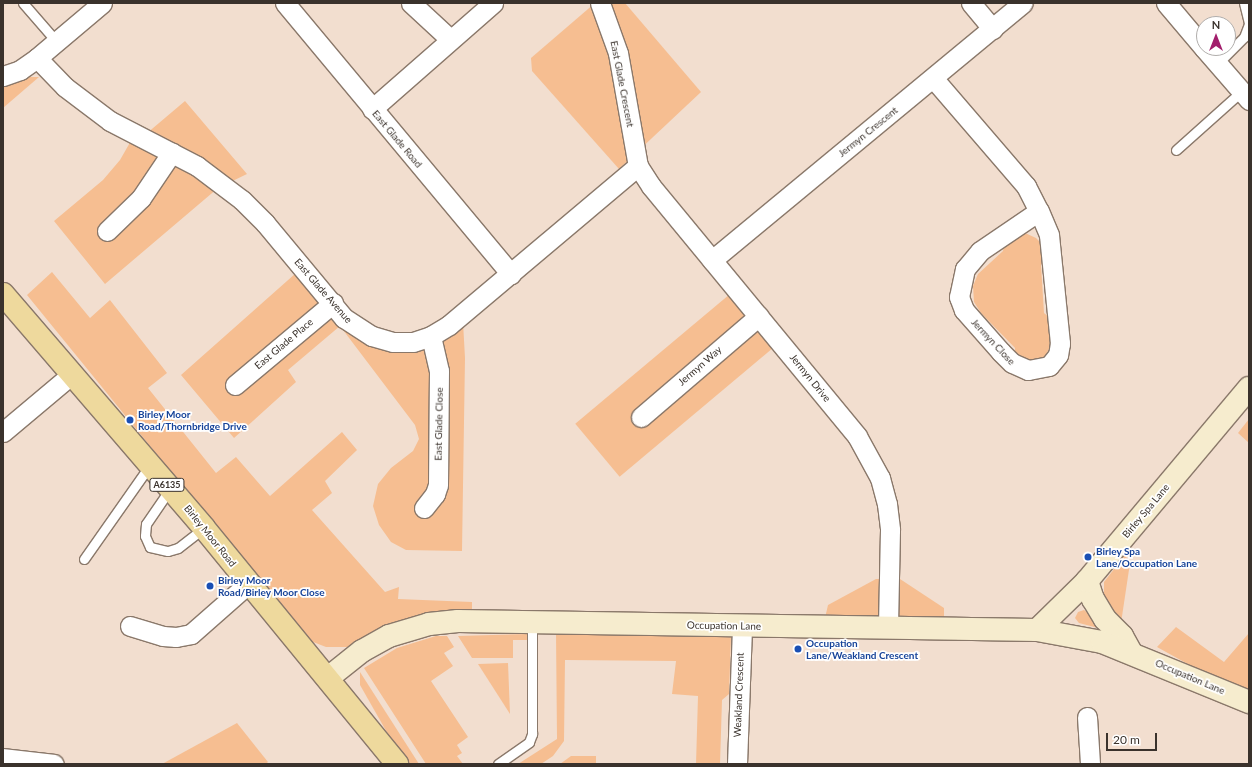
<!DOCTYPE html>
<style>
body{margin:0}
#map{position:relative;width:1252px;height:767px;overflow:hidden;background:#f2decf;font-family:Lato,sans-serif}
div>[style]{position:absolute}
.green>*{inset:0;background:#f6be91;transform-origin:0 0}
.roads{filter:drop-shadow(1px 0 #8a786a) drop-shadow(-1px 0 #8a786a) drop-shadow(0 1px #8a786a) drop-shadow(0 -1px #8a786a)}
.lane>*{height:9px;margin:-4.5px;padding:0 4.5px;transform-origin:4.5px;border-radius:4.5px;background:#fff}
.street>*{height:19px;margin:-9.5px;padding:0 9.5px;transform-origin:9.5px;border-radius:9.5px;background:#fff}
.secondary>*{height:22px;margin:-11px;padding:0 11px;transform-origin:11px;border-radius:11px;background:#f6ecce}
.primary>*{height:22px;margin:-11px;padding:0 11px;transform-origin:11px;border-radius:11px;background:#eed99d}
.dots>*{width:11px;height:11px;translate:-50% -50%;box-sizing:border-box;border:2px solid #fff;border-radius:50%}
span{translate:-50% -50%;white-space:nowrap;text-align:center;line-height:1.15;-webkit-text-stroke:3.5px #fff;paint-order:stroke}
.shield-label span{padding:1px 3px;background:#fff;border:1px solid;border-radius:3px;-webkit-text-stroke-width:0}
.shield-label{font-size:9px;color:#3a322c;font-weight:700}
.street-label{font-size:10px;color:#3a322c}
.transit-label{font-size:10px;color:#164399;font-weight:700}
.left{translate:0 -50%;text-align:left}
.frame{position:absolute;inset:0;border:4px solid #3a322c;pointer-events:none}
.north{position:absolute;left:1196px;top:16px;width:40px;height:40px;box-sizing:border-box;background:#fff;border:1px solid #b0adab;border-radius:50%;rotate:0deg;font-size:11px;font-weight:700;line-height:16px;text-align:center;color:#3a322c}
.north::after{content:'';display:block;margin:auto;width:14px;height:18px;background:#a21e6c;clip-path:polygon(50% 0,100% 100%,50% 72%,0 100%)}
.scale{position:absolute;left:1106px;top:733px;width:51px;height:18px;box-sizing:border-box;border:2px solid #3a322c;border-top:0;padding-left:5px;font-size:12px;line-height:14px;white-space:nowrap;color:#3a322c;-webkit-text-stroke:3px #fff;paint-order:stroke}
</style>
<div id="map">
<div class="green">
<div style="clip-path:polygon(595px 3px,625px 3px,701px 92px,619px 169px,532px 71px,531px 58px)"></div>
<div style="clip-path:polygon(27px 77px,39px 77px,3px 108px,3px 86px)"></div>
<div style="clip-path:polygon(185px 101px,247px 174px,218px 188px,105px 284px,54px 221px,103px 180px,120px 160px,132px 139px,146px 134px)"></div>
<div style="clip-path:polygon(1025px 233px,1036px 238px,1045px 247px,1045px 259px,1041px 265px,1044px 313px,1050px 318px,1050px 347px,1044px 358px,1031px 362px,1015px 356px,1015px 348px,981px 313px,974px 302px,973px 286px,978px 274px,1003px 251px,1005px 240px,1015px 234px)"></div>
<div style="clip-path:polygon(52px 272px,90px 318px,110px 300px,167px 373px,148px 388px,216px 473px,236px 457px,270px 496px,342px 432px,357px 450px,325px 481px,332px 493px,312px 510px,385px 592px,399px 587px,398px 599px,472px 602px,472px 612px,425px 615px,398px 621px,349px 647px,326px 647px,308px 640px,27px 295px)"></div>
<div style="clip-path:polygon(296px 273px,371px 343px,463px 322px,465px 358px,462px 551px,406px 550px,391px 542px,379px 525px,373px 506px,378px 484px,391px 468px,413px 451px,419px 439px,415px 425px,340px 326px,288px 370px,296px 382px,234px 438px,181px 375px)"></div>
<div style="left:730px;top:294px;width:69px;height:202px;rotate:50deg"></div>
<div style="clip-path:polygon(1249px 419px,1249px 443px,1238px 433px)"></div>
<div style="clip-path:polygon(1125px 555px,1130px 563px,1121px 623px,1104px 598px,1104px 582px)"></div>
<div style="clip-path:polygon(876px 579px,900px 579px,944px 608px,944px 619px,825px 618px,828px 605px)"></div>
<div style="clip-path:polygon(1084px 610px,1097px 620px,1102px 629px,1079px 623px,1075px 618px,1078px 612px)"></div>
<div style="clip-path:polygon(1176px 627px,1224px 662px,1249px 633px,1249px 690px,1195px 668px,1157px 647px)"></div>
<div style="clip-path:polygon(556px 633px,731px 636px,729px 694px,722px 700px,720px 764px,696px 764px,698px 696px,672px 694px,676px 661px,565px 660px,564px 741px,553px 756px,541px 764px,518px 764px,557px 739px)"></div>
<div style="clip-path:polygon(529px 634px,529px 640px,513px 640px,513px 658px,472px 658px,458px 636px)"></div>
<div style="clip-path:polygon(436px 636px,447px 636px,454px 647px,444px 653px,453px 666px,431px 681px,468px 737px,457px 745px,462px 753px,457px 756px,463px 764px,426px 764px,364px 668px,397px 648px)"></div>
<div style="clip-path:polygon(508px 663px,510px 714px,478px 664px)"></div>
<div style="clip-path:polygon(360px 672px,419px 764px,409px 764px,393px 743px,360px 685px)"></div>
<div style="clip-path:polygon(237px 723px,268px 762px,266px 764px,162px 764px)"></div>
<div style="clip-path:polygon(571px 756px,596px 756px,596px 764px,560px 764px)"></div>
</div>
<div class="roads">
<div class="lane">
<div style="left:23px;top:3px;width:50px;rotate:49deg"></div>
<div style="left:1244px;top:3px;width:21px;rotate:76deg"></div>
<div style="left:1218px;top:63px;width:37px;rotate:-45deg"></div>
<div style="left:1244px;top:37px;width:14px;rotate:-69deg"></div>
<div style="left:1176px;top:150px;width:89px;rotate:-41.8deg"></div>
<div style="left:170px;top:489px;width:42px;rotate:124.4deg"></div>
<div style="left:146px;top:524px;width:12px;rotate:95deg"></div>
<div style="left:145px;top:536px;width:12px;rotate:66deg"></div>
<div style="left:150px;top:547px;width:18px;rotate:13deg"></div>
<div style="left:168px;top:551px;width:10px;rotate:-17deg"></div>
<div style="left:178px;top:548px;width:33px;rotate:-38deg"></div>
<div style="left:84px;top:559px;width:115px;rotate:-54.9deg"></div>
<div style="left:498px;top:764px;width:38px;rotate:-35deg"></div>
<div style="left:529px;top:742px;width:9px;rotate:-69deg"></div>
<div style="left:532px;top:734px;width:112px;rotate:-90deg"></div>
</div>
<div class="street">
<div style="left:285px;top:3px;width:353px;rotate:50.2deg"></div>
<div style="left:411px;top:3px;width:53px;rotate:42.7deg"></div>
<div style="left:600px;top:3px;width:53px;rotate:70.2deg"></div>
<div style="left:618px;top:53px;width:115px;rotate:80deg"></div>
<div style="left:638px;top:166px;width:24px;rotate:57deg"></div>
<div style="left:651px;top:186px;width:324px;rotate:50.5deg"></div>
<div style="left:857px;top:436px;width:48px;rotate:61.3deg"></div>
<div style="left:880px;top:478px;width:27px;rotate:75deg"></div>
<div style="left:887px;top:504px;width:26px;rotate:83deg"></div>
<div style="left:890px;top:530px;width:98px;rotate:91.2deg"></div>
<div style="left:971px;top:3px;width:34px;rotate:50deg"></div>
<div style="left:1166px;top:3px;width:59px;rotate:49.8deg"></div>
<div style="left:1204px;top:48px;width:69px;rotate:49.1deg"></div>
<div style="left:37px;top:58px;width:40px;rotate:46deg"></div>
<div style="left:65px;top:87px;width:56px;rotate:37.1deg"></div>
<div style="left:110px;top:121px;width:98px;rotate:27.3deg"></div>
<div style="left:197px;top:166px;width:56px;rotate:37.1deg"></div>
<div style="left:242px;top:200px;width:33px;rotate:45deg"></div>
<div style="left:265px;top:223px;width:124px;rotate:50.3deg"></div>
<div style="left:344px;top:318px;width:33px;rotate:33deg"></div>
<div style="left:372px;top:336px;width:22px;rotate:16deg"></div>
<div style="left:393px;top:342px;width:20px"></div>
<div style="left:413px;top:342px;width:19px;rotate:-18deg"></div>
<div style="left:431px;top:336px;width:21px;rotate:-31deg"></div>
<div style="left:449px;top:325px;width:247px;rotate:-40.1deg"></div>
<div style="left:3px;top:76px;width:18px;rotate:-19deg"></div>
<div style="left:20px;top:70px;width:21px;rotate:-35deg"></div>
<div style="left:37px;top:58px;width:85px;rotate:-40.2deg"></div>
<div style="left:933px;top:78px;width:143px;rotate:49.3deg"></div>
<div style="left:1026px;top:186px;width:28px;rotate:63deg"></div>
<div style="left:1039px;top:211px;width:26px;rotate:67deg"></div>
<div style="left:1049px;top:235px;width:109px;rotate:84.2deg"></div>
<div style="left:1060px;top:343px;width:12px;rotate:99deg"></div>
<div style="left:1058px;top:355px;width:14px;rotate:129deg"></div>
<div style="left:1049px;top:366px;width:21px;rotate:169deg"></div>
<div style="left:1028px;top:370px;width:17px;rotate:-156deg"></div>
<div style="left:1012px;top:363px;width:16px;rotate:-135deg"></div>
<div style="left:1001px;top:352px;width:56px;rotate:-131.4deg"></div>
<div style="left:964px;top:310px;width:14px;rotate:-111deg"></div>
<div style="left:959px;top:297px;width:29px;rotate:-78deg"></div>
<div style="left:965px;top:269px;width:23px;rotate:-50deg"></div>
<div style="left:980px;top:251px;width:71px;rotate:-34.1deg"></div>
<div style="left:372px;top:109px;width:161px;rotate:-41.2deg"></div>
<div style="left:107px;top:231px;width:47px;rotate:-44.1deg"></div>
<div style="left:141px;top:198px;width:55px;rotate:-56deg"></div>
<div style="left:712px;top:260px;width:403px;rotate:-39.6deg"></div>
<div style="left:235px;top:385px;width:128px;rotate:-39.9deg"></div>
<div style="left:641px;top:417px;width:155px;rotate:-40.6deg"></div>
<div style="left:3px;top:432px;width:89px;rotate:-40deg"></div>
<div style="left:424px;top:508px;width:18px;rotate:-52deg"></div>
<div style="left:435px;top:494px;width:9px;rotate:-72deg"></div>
<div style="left:438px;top:485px;width:114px;rotate:-89.5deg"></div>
<div style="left:439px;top:371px;width:36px;rotate:-103deg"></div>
<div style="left:130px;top:626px;width:34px;rotate:17deg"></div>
<div style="left:163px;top:636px;width:13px;rotate:4deg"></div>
<div style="left:176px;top:637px;width:15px;rotate:-11deg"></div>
<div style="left:191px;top:634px;width:77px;rotate:-41.3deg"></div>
<div style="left:1087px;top:717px;width:47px;rotate:86.3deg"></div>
<div style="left:3px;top:758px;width:51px;rotate:6.7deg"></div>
<div style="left:737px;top:764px;width:138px;rotate:-87.9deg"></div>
</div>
<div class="secondary">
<div style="left:1087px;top:581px;width:19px;rotate:72deg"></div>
<div style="left:1093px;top:599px;width:23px;rotate:59deg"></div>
<div style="left:1105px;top:619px;width:24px;rotate:45deg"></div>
<div style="left:1122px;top:636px;width:18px;rotate:61deg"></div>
<div style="left:1037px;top:630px;width:70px;rotate:-44.4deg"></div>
<div style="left:1087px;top:581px;width:252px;rotate:-50deg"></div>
<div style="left:328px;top:678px;width:43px;rotate:-38.5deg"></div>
<div style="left:362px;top:651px;width:31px;rotate:-29deg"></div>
<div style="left:389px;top:636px;width:42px;rotate:-16.7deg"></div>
<div style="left:429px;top:624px;width:29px;rotate:-6deg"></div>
<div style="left:458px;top:621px;width:579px;rotate:0.89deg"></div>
<div style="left:1037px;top:630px;width:66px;rotate:10.5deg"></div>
<div style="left:1102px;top:642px;width:159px;rotate:22.2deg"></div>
</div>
<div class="primary">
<div style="left:3px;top:294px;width:308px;rotate:49.3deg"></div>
<div style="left:204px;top:528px;width:305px;rotate:50.7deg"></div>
</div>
</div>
<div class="dots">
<div style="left:130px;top:420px;background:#1a4fb4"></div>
<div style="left:1088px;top:557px;background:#1a4fb4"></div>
<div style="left:210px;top:586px;background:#1a4fb4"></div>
<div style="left:798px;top:649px;background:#1a4fb4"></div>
</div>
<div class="shield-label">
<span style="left:167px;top:485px">A6135</span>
</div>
<div class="street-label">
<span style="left:622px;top:84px;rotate:79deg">East Glade Crescent</span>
<span style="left:868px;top:132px;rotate:-39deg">Jermyn Crescent</span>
<span style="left:397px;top:139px;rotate:50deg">East Glade Road</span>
<span style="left:323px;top:291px;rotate:49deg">East Glade Avenue</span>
<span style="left:993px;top:342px;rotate:47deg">Jermyn Close</span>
<span style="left:284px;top:344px;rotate:-40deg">East Glade Place</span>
<span style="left:700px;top:366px;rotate:-41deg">Jermyn Way</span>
<span style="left:810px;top:378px;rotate:51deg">Jermyn Drive</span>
<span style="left:439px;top:424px;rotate:-89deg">East Glade Close</span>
<span style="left:1146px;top:511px;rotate:-50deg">Birley Spa Lane</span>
<span style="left:210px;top:536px;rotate:51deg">Birley Moor Road</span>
<span style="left:724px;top:626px;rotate:1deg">Occupation Lane</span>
<span style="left:1190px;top:677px;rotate:23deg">Occupation Lane</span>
<span style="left:739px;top:695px;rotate:-88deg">Weakland Crescent</span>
</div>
<div class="transit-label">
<span class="left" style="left:138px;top:420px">Birley Moor<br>Road/Thornbridge Drive</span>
<span class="left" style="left:1096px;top:557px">Birley Spa<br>Lane/Occupation Lane</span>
<span class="left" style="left:218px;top:586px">Birley Moor<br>Road/Birley Moor Close</span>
<span class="left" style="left:806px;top:649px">Occupation<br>Lane/Weakland Crescent</span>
</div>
<div class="frame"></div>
<div class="north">N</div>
<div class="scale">20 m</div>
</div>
